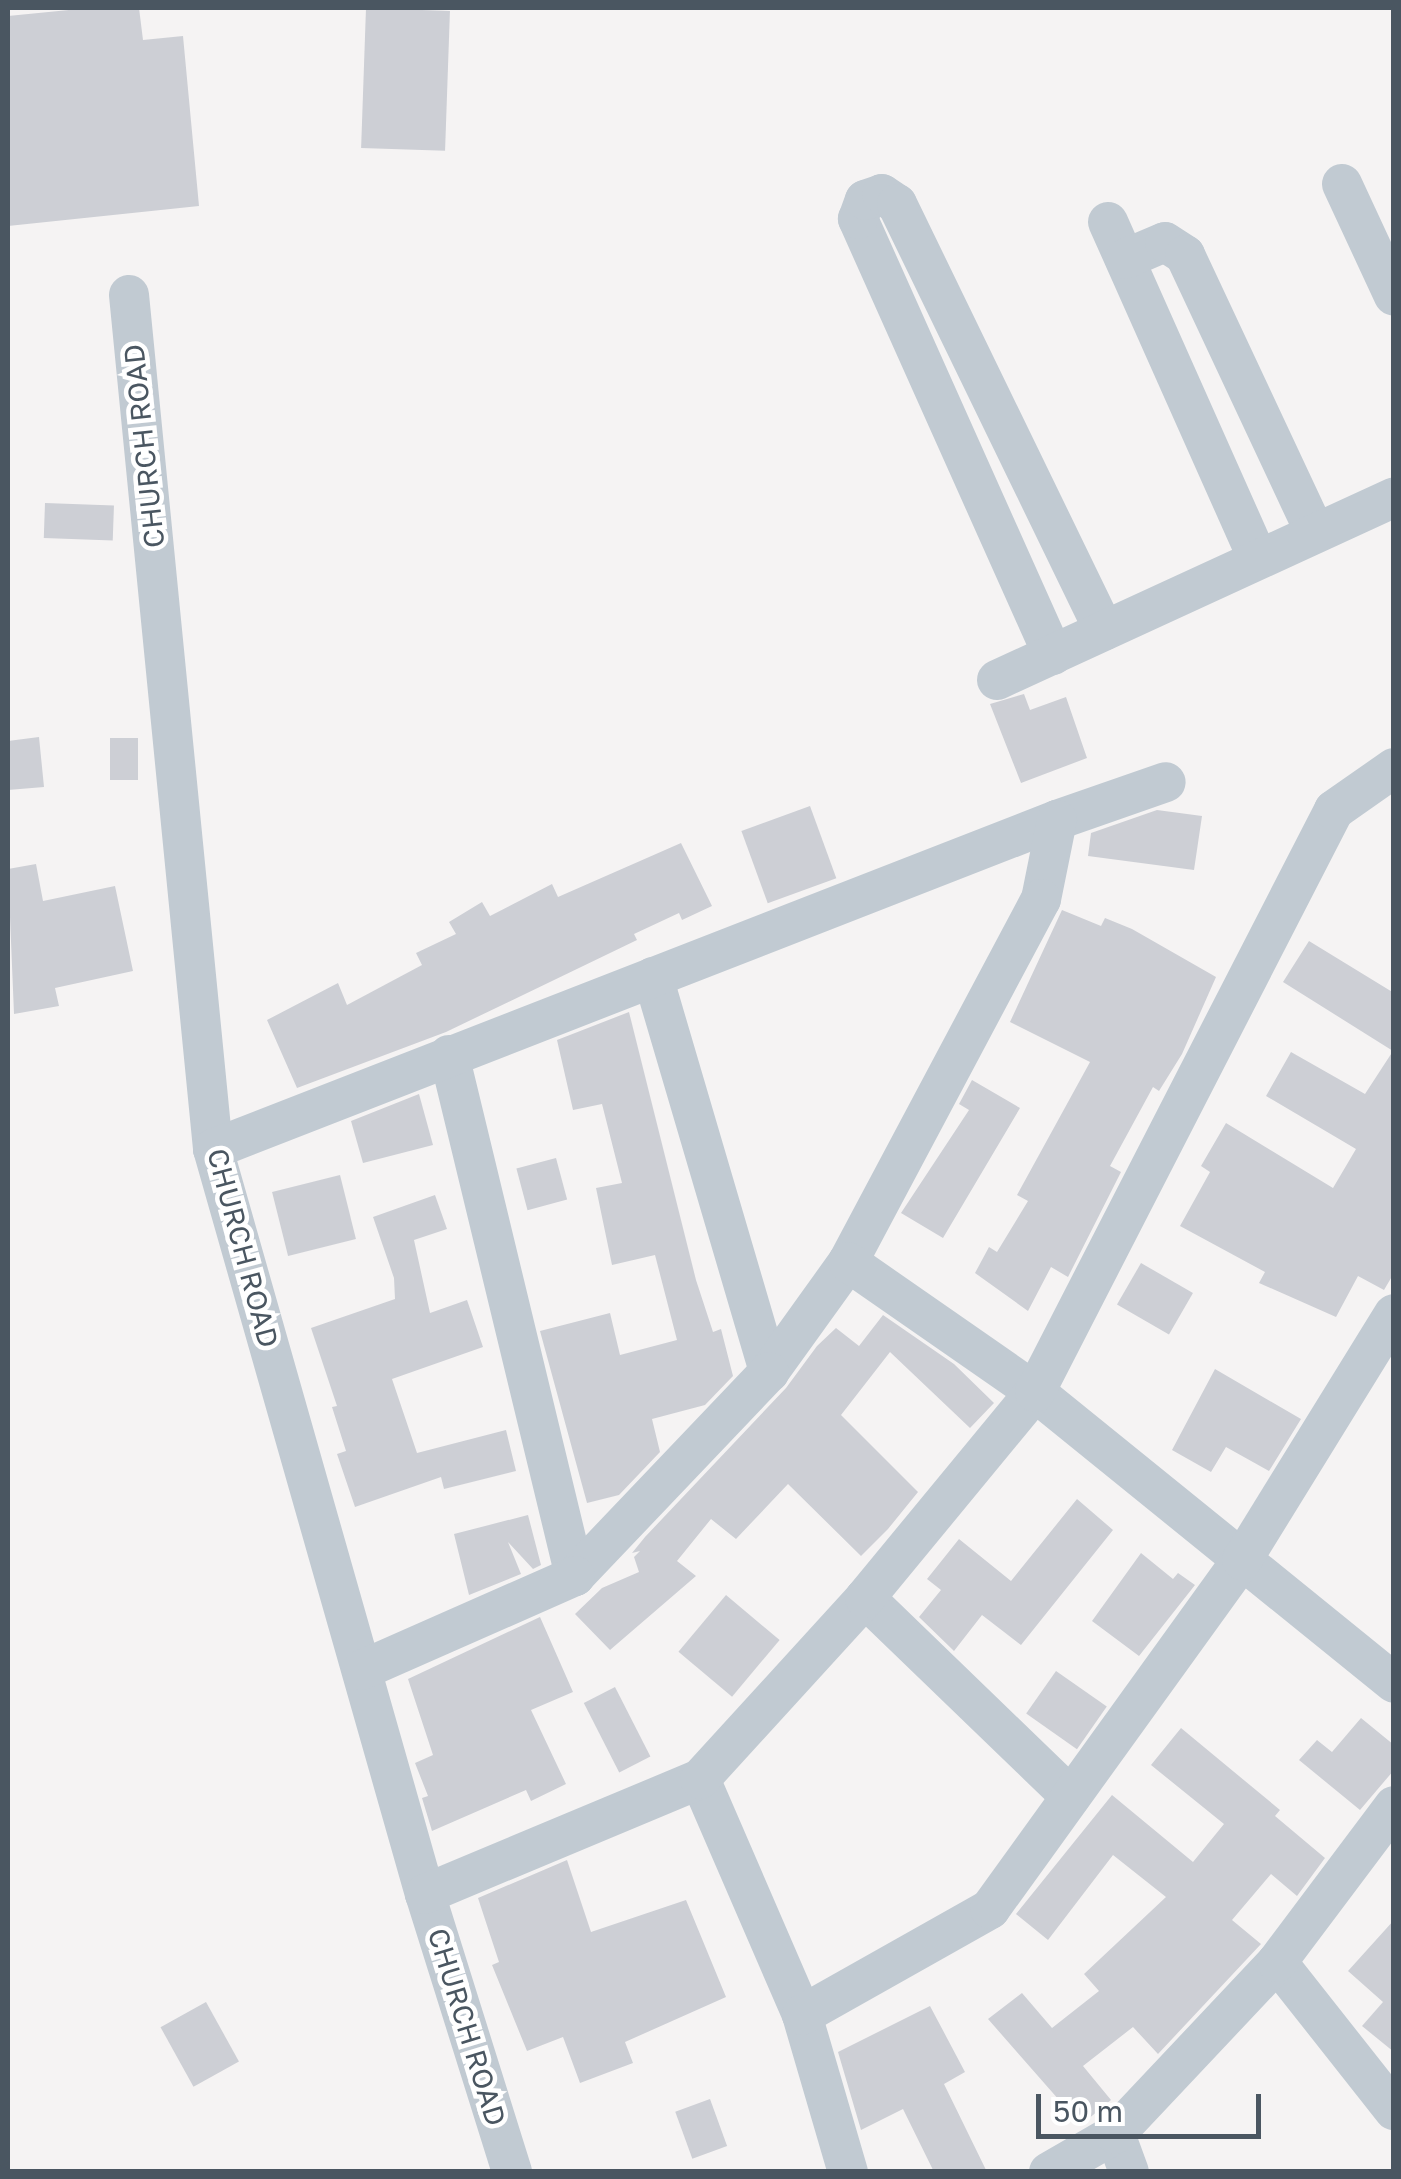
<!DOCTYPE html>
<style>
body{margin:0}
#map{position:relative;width:1401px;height:2179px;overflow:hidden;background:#f5f3f3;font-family:"Golos Text",sans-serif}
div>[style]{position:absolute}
.building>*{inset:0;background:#cdcfd5;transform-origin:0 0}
.minor>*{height:40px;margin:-20px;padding:0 20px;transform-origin:20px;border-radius:20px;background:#c1cad2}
span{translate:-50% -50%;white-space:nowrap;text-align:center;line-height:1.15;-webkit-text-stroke:9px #fff;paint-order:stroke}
.street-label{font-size:28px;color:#4a5661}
.frame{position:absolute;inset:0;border:10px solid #4a5661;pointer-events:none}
.scale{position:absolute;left:1036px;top:2094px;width:225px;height:45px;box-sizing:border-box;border:5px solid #4a5661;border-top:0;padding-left:12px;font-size:30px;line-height:35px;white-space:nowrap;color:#4a5661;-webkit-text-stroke:8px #fff;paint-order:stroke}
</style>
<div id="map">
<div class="building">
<div style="clip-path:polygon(89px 8px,139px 8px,143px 40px,183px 36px,199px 206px,8px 226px,8px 16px)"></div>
<div style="left:366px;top:8px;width:84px;height:140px;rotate:2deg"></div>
<div style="left:45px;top:503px;width:69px;height:35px;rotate:2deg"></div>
<div style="clip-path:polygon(1024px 694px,1030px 710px,1066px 697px,1087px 758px,1021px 783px,990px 704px)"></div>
<div style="clip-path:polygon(39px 737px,44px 787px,8px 790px,8px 741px)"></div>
<div style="left:110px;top:738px;width:28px;height:42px"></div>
<div style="left:810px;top:806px;width:77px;height:73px;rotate:70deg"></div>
<div style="clip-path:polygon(1157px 810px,1202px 816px,1194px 870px,1088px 856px,1091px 833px)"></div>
<div style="clip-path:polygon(681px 843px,712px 906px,682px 920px,679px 913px,634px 934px,637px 940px,446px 1032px,297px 1088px,267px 1020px,338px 983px,347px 1005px,422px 965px,416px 953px,456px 934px,449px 922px,482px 902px,490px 916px,552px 884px,558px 897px)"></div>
<div style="clip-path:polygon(36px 864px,43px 901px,115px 886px,133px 971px,55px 988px,59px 1006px,14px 1014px,8px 869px)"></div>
<div style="clip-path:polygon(1062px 910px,1101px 926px,1105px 918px,1132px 929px,1216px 977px,1182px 1054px,1159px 1091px,1153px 1087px,1110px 1166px,1121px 1172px,1068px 1277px,1051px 1267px,1028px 1311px,975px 1273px,989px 1247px,997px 1252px,1028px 1201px,1017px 1195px,1090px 1062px,1010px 1022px)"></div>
<div style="clip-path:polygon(1309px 941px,1394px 993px,1394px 1273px,1384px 1290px,1358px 1276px,1336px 1317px,1259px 1283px,1265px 1272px,1180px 1226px,1210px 1172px,1201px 1166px,1226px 1123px,1333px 1188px,1356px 1149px,1266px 1096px,1291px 1052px,1365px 1094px,1393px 1051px,1283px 982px)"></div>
<div style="clip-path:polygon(629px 1012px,696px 1280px,713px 1332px,721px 1329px,733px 1376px,705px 1405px,652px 1419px,660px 1452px,619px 1495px,587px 1503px,540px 1331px,610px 1313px,620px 1355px,677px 1340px,655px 1255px,612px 1265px,596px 1188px,622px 1183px,602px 1104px,573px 1110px,557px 1040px)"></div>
<div style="clip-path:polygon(972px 1080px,1020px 1108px,943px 1238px,901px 1213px,969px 1110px,959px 1104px)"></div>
<div style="clip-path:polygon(419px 1094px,433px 1145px,363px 1163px,351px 1121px)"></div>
<div style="left:556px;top:1158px;width:43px;height:41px;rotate:75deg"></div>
<div style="left:340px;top:1175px;width:66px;height:70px;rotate:76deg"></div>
<div style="clip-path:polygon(435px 1195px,447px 1229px,414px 1240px,430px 1313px,467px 1300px,483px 1347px,392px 1379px,417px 1453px,506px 1430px,516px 1471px,444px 1489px,441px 1477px,355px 1507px,337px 1454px,346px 1451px,332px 1407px,337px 1406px,311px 1328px,395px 1299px,394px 1278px,373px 1217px)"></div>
<div style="left:1141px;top:1263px;width:60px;height:48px;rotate:30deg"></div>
<div style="clip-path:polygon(883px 1315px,954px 1364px,994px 1403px,970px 1428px,890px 1352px,841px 1415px,918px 1492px,888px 1529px,861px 1556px,788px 1484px,736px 1539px,711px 1519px,677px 1561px,696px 1576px,610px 1650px,575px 1614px,602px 1588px,639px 1572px,634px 1557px,640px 1551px,632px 1553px,645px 1537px,786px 1388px,817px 1346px,836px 1328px,859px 1346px)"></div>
<div style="clip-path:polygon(1215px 1369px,1301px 1419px,1269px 1471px,1226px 1447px,1211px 1472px,1172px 1450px)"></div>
<div style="clip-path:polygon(1077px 1499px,1113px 1530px,1021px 1645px,982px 1615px,954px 1651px,919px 1617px,941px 1590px,927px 1579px,959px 1539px,1011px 1581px)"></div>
<div style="clip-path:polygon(528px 1515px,541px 1565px,533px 1569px,508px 1542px,521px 1574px,469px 1595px,454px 1534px)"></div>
<div style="clip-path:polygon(1141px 1553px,1173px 1579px,1178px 1573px,1195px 1585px,1139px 1656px,1092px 1621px)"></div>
<div style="left:726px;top:1595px;width:70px;height:74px;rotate:40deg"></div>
<div style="clip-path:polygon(540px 1617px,573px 1692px,531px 1710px,566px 1784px,531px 1801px,526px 1790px,432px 1831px,422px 1798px,428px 1796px,415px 1763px,433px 1755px,408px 1679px)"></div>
<div style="left:1056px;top:1671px;width:62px;height:52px;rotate:35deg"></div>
<div style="left:615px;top:1687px;width:78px;height:35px;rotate:63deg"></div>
<div style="clip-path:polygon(1361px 1718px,1394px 1745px,1394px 1770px,1360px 1810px,1299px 1760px,1317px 1740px,1332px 1752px)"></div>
<div style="clip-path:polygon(1181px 1728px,1280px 1810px,1275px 1816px,1325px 1858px,1297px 1896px,1271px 1874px,1232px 1920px,1261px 1944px,1158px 2054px,1133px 2027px,1083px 2066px,1111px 2100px,1081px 2125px,988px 2019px,1022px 1993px,1052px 2028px,1099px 1991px,1084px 1974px,1166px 1897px,1113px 1855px,1048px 1940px,1016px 1914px,1112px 1795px,1193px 1862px,1224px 1824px,1151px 1765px)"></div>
<div style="clip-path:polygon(567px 1860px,591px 1932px,686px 1900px,726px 1997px,625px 2042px,633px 2063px,580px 2083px,563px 2037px,527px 2051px,492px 1965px,499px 1962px,478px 1898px)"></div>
<div style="clip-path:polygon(1394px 1920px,1394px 2052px,1362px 2026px,1383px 2002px,1348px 1971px)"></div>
<div style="left:206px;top:2002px;width:68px;height:52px;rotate:61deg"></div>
<div style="clip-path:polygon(930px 2006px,965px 2072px,944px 2084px,987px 2172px,934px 2172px,903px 2109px,861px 2130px,838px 2052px)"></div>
<div style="left:710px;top:2099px;width:50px;height:37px;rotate:70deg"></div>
</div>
<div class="minor">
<div style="left:1342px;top:184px;width:123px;rotate:65.1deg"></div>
<div style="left:1108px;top:222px;width:369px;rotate:66deg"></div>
<div style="left:1125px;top:259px;width:43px;rotate:-23deg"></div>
<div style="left:1165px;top:242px;width:24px;rotate:33deg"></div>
<div style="left:1185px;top:255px;width:306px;rotate:64.9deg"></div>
<div style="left:129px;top:295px;width:858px;rotate:84.38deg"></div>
<div style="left:213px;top:1149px;width:775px;rotate:74.12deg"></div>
<div style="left:425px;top:1894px;width:291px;rotate:72.6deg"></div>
<div style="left:1053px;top:655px;width:478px;rotate:-114.1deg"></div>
<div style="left:858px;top:219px;width:20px;rotate:-70deg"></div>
<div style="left:865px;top:200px;width:18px;rotate:-19deg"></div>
<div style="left:882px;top:194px;width:18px;rotate:34deg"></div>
<div style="left:897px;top:204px;width:474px;rotate:64.1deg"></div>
<div style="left:997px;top:680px;width:437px;rotate:-24.7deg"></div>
<div style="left:1057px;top:820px;width:115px;rotate:-19.2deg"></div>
<div style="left:653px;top:977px;width:412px;rotate:73.6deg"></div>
<div style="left:449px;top:1055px;width:536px;rotate:76.4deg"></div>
<div style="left:213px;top:1149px;width:906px;rotate:-21.3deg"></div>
<div style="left:1057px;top:820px;width:81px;rotate:101.4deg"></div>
<div style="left:1041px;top:899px;width:411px;rotate:118deg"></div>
<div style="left:848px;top:1262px;width:135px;rotate:125.7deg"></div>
<div style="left:769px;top:1372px;width:282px;rotate:133.6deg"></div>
<div style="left:575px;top:1576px;width:233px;rotate:156.2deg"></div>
<div style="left:848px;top:1262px;width:228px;rotate:34.8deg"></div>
<div style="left:1035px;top:1392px;width:462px;rotate:39deg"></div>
<div style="left:865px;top:1598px;width:286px;rotate:44deg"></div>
<div style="left:700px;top:1779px;width:257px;rotate:66.6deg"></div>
<div style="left:802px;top:2015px;width:164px;rotate:73.7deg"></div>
<div style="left:425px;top:1894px;width:298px;rotate:-22.7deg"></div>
<div style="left:700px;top:1779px;width:245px;rotate:-47.6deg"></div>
<div style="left:865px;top:1598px;width:267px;rotate:-50.5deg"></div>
<div style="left:1035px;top:1392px;width:654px;rotate:-62.81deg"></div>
<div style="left:1334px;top:810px;width:73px;rotate:-35deg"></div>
<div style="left:1277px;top:1962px;width:189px;rotate:51.7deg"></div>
<div style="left:802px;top:2015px;width:216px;rotate:-29.4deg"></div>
<div style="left:990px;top:1909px;width:430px;rotate:-54.2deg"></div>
<div style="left:1242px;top:1560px;width:289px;rotate:-58.3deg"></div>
<div style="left:1115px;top:2134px;width:40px;rotate:69.8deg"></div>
<div style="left:1049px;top:2172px;width:76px;rotate:-29.9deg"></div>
<div style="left:1115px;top:2134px;width:236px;rotate:-46.7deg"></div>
<div style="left:1277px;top:1962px;width:195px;rotate:-53.1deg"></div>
</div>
<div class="street-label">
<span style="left:144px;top:446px;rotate:-96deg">CHURCH ROAD</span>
<span style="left:243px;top:1248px;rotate:75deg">CHURCH ROAD</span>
<span style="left:467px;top:2027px;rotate:73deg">CHURCH ROAD</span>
</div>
<div class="frame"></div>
<div class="scale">50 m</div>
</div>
